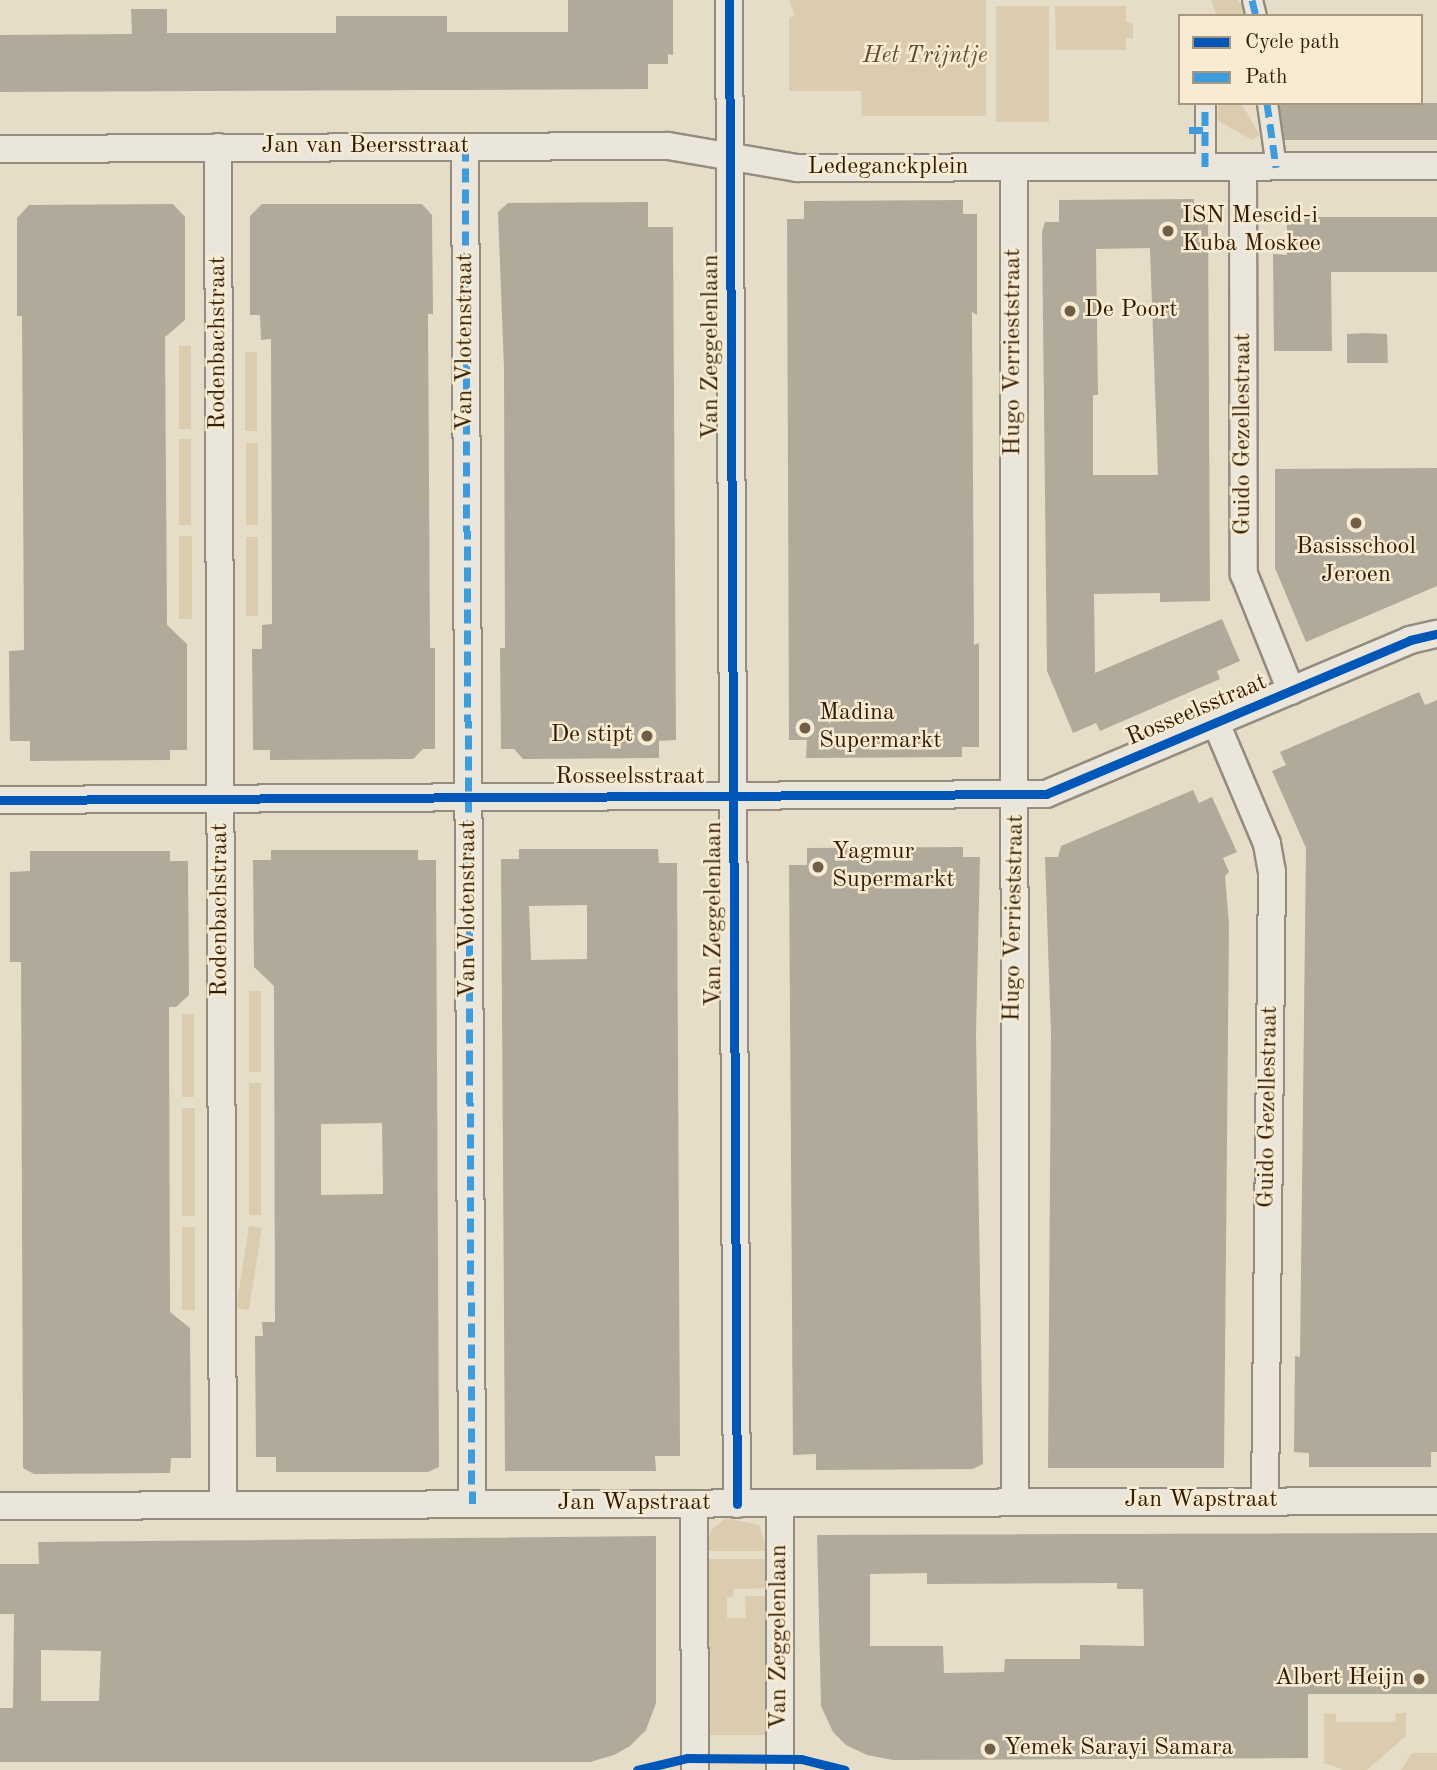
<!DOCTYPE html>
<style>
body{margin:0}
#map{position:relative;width:1437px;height:1770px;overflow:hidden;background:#e6ddc9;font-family:"Old Standard TT",serif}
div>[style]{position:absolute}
.green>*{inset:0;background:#dbccb0;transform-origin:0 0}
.building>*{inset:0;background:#b1a99a;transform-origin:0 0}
.roads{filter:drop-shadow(2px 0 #958c7e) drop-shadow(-2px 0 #958c7e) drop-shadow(0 2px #958c7e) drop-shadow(0 -2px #958c7e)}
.pedestrian>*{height:19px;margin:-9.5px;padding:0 9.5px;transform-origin:9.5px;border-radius:9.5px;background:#eae6dc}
.minor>*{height:26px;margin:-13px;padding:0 13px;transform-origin:13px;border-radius:13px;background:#eae6dc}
.quiet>*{height:7px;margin-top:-3.5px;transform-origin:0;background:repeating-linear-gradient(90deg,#3e9bdc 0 14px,transparent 0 21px)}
.cycleway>*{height:9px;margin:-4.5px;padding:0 4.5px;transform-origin:4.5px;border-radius:4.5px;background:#0057b8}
.dots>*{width:19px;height:19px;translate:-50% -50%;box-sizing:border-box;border:4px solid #f7ecd3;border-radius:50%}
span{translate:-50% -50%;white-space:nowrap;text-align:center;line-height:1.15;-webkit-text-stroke:5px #f7ecd3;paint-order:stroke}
.park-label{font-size:24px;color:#634c2f;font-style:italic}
.street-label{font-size:24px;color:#331a00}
.poi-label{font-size:24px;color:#331a00}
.left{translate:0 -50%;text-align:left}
.right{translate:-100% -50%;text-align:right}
.legend{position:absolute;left:1178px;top:14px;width:245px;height:91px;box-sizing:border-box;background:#f7ecd3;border:2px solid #a9987f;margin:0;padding:9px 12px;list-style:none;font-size:21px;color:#331a00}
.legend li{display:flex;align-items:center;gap:14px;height:35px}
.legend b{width:35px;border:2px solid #a9987f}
</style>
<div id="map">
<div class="green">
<div style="clip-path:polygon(789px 0,986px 0,986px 116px,862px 116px,861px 91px,789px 91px,789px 17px,795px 16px)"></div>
<div style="clip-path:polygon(1211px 0,1238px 0,1249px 16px,1217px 16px)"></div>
<div style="left:996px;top:6px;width:53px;height:116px"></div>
<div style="clip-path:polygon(1055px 6px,1126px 6px,1126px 22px,1133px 23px,1133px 38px,1126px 38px,1126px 50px,1056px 50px)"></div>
<div style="clip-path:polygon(1219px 103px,1241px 103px,1260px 135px,1252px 140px,1217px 120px)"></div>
<div style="left:179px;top:346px;width:12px;height:83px"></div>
<div style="left:245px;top:352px;width:12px;height:79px"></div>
<div style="left:179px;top:439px;width:12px;height:86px"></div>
<div style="left:246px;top:443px;width:12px;height:82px"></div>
<div style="left:179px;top:536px;width:13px;height:83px"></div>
<div style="left:246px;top:537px;width:12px;height:79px"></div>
<div style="left:249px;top:991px;width:12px;height:81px"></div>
<div style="left:182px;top:1014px;width:12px;height:83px"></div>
<div style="left:261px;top:1083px;width:132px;height:12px;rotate:90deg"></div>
<div style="left:182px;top:1108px;width:13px;height:108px"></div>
<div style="left:249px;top:1226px;width:13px;height:83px;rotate:9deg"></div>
<div style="left:182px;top:1227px;width:13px;height:83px"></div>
<div style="clip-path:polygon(726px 1518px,759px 1525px,768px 1551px,705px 1551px,712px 1529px)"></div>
<div style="clip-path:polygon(705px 1559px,769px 1559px,769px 1588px,734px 1589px,733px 1596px,727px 1598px,727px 1618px,746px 1618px,745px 1596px,769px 1596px,770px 1735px,706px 1735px)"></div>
<div style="clip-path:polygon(1324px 1713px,1336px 1714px,1336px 1722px,1395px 1722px,1396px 1713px,1406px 1713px,1406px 1736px,1367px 1770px,1345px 1770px,1324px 1763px)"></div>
<div style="clip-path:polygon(1412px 1753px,1437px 1753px,1437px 1770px,1401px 1770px)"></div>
</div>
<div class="building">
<div style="clip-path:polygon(568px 0,673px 0,673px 55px,668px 54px,668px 64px,648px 64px,648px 89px,0 92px,0 35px,132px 34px,131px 9px,167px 9px,167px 33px,336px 33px,336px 16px,447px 16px,447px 32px,568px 32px)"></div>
<div style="left:1279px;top:103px;width:158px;height:37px"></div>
<div style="clip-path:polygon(evenodd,1194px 199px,1194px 213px,1208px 213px,1210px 601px,1160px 602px,1160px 593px,1094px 594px,1095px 673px,1222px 619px,1240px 661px,1217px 671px,1220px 679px,1100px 731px,1096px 723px,1073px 733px,1047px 671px,1042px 232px,1045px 222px,1059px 222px,1059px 200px,1194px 199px,1150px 248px,1158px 475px,1093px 475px,1093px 395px,1098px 395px,1096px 249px,1150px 248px)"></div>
<div style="clip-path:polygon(963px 200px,963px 214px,977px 214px,977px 315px,972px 312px,974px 645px,979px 643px,979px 747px,962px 747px,962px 757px,806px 758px,807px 740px,789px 740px,787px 219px,804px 219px,804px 201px)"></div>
<div style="clip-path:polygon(648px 202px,648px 227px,673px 227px,676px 740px,659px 741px,659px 758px,523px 759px,514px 749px,501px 749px,500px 648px,505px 648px,504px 369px,498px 212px,508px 203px)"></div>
<div style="clip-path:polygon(173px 204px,185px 217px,185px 320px,165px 337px,167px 625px,187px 644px,187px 750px,170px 750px,170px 760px,30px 761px,30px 741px,10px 741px,9px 651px,24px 650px,22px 316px,17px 316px,17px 218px,29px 205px)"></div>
<div style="clip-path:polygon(262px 204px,422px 204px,432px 215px,433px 314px,428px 314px,430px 648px,435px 648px,435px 749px,423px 749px,413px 759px,270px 760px,270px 750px,253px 750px,252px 649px,262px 649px,262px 625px,272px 624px,271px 339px,261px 340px,260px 315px,250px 315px,250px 216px)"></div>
<div style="clip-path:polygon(1287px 217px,1437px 217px,1437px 272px,1331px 272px,1332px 351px,1274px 351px,1273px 254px,1287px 255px)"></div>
<div style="clip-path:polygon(1366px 333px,1387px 334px,1388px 363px,1347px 363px,1347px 334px)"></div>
<div style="clip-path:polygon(1437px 468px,1437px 586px,1306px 642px,1275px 568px,1275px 469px)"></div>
<div style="clip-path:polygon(1419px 692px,1425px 705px,1437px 700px,1437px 1452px,1431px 1452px,1431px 1467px,1309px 1467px,1309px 1453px,1294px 1452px,1295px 1356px,1300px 1357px,1306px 848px,1272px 771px,1286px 765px,1280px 752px)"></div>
<div style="clip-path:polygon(1193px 790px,1199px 803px,1212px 797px,1237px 852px,1223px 858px,1229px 872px,1225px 876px,1229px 924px,1224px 1468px,1048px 1468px,1051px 1034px,1045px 857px,1058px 857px,1061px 846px)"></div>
<div style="clip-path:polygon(963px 847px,963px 857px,980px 857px,976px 1035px,983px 1464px,973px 1469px,816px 1470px,816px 1454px,793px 1455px,789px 865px,807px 865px,807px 848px)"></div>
<div style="clip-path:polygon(evenodd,519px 849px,658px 849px,659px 863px,677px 863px,680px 1456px,655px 1456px,656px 1471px,505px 1471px,501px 859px,519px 859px,519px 849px,587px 905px,587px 959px,531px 960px,529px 906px,587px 905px)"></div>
<div style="clip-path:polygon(evenodd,271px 850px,418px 850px,418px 860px,436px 860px,439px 1467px,428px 1472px,276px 1472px,276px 1457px,256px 1457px,255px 1336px,263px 1336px,262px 1322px,275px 1322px,274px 986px,254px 967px,253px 860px,271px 860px,271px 850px,382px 1123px,383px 1194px,321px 1195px,321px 1124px,382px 1123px)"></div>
<div style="clip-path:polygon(30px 851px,170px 851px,170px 861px,188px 861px,189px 995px,176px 1007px,169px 1007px,170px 1312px,190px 1328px,191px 1458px,171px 1458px,170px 1473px,34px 1474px,23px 1468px,21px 962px,10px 962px,10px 872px,30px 871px)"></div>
<div style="clip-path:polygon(evenodd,1437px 1533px,1437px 1694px,1308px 1694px,1308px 1758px,893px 1760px,867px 1755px,846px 1745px,833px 1732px,821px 1706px,817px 1535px,1437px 1533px,927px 1573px,927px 1584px,1117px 1583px,1117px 1589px,1143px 1589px,1144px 1646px,1080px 1645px,1080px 1659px,1005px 1659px,1004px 1672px,944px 1673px,943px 1646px,870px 1646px,870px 1574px,927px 1573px)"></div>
<div style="clip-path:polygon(evenodd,656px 1536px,656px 1703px,646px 1730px,630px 1746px,614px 1755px,590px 1762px,0 1762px,0 1708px,13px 1708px,14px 1614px,0 1614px,0 1564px,39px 1564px,38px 1542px,656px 1536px,41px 1650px,101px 1651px,99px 1701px,41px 1701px,41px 1650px)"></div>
</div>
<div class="roads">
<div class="pedestrian">
<div style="left:1252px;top:0;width:16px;rotate:76deg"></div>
<div style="left:1267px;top:103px;width:65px;rotate:82deg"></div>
<div style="left:1205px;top:167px;width:64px;rotate:-90deg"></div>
</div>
<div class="minor">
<div style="left:729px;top:0;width:1504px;rotate:89.7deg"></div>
<div style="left:218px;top:147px;width:1358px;rotate:89.79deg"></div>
<div style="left:465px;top:147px;width:1357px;rotate:89.7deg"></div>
<div style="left:0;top:149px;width:668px;rotate:-0.26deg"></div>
<div style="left:668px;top:146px;width:131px;rotate:9.7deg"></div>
<div style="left:797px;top:168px;width:640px;rotate:-0.18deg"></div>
<div style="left:1014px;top:167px;width:1335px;rotate:89.96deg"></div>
<div style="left:1243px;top:167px;width:407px;rotate:89.9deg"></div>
<div style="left:1244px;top:574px;width:126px;rotate:68.1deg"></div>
<div style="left:1216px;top:723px;width:131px;rotate:67.1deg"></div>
<div style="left:1267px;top:844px;width:28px;rotate:80deg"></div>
<div style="left:1272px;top:872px;width:629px;rotate:90.64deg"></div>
<div style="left:0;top:800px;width:1046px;rotate:-0.33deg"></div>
<div style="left:1046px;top:794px;width:395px;rotate:-22.9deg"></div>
<div style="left:1410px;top:640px;width:28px;rotate:-13deg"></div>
<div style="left:780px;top:1503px;width:267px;rotate:90deg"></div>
<div style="left:694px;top:1504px;width:266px;rotate:89.8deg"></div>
<div style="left:0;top:1506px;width:1437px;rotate:-0.2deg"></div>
</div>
</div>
<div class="quiet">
<div style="left:1252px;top:0;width:16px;rotate:76deg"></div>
<div style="left:1267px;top:103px;width:65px;rotate:82deg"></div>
<div style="left:1189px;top:130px;width:16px"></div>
<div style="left:465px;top:147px;width:1357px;rotate:89.7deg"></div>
<div style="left:1205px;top:167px;width:64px;rotate:-90deg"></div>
</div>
<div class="cycleway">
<div style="left:729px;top:0;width:1504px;rotate:89.7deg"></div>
<div style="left:0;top:800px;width:1046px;rotate:-0.33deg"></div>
<div style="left:1046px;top:794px;width:395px;rotate:-22.9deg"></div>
<div style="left:1410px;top:640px;width:28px;rotate:-13deg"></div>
<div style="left:637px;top:1770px;width:51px;rotate:-13.5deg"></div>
<div style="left:687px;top:1758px;width:114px;rotate:0.5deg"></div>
<div style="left:801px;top:1759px;width:45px;rotate:14deg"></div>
</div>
<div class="dots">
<div style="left:1168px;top:231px;background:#725e46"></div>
<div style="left:1070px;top:311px;background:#725e46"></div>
<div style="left:1356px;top:523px;background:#725e46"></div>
<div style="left:805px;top:728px;background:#725e46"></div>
<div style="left:647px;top:736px;background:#725e46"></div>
<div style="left:818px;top:867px;background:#725e46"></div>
<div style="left:1419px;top:1679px;background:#725e46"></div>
<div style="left:990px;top:1749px;background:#725e46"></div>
</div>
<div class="park-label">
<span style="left:925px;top:57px">Het Trijntje</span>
</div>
<div class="street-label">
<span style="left:365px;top:147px">Jan van Beersstraat</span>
<span style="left:888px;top:168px">Ledeganckplein</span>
<span style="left:466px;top:342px;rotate:-90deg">Van Vlotenstraat</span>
<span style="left:219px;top:343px;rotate:-90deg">Rodenbachstraat</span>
<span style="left:712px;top:347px;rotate:-90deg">Van Zeggelenlaan</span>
<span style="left:1014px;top:352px;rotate:-90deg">Hugo Verrieststraat</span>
<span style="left:1244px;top:434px;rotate:-90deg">Guido Gezellestraat</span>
<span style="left:1197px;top:711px;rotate:-23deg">Rosseelsstraat</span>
<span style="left:630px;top:778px">Rosseelsstraat</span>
<span style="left:469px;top:909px;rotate:-90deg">Van Vlotenstraat</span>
<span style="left:221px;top:910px;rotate:-90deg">Rodenbachstraat</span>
<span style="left:715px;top:914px;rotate:-90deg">Van Zeggelenlaan</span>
<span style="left:1015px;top:918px;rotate:-89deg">Hugo Verrieststraat</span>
<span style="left:1269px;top:1107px;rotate:-89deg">Guido Gezellestraat</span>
<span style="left:1201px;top:1501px">Jan Wapstraat</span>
<span style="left:634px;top:1504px">Jan Wapstraat</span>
<span style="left:780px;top:1637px;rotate:-90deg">Van Zeggelenlaan</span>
</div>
<div class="poi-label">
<span class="left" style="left:1182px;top:231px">ISN Mescid-i<br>Kuba Moskee</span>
<span class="left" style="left:1084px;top:311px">De Poort</span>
<span style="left:1356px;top:562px">Basisschool<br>Jeroen</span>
<span class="left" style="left:819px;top:728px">Madina<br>Supermarkt</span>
<span class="right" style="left:633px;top:736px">De stipt</span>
<span class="left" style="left:832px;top:867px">Yagmur<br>Supermarkt</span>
<span class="right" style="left:1405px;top:1679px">Albert Heijn</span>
<span class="left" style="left:1004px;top:1749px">Yemek Sarayi Samara</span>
</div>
<ul class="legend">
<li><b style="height:9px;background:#0057b8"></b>Cycle path</li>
<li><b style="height:9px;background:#3e9bdc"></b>Path</li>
</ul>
</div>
